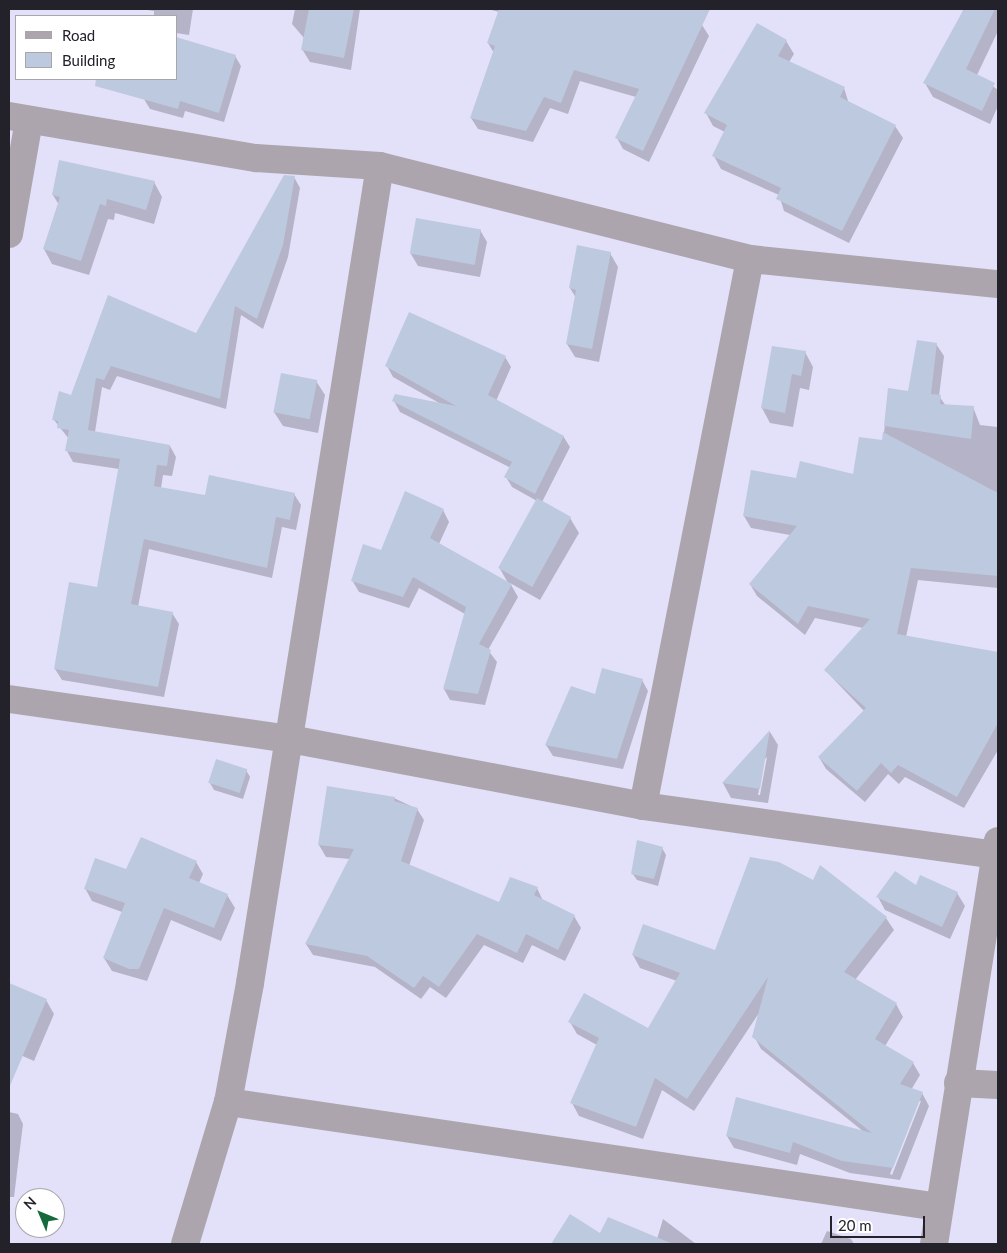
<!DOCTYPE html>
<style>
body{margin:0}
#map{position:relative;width:1007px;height:1253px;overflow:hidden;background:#e3e0f9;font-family:Lato,sans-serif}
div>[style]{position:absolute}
.shadow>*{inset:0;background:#0003}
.building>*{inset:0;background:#bdc9df;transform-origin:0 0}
.street>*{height:28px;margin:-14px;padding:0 14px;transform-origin:14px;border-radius:14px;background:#aca5ae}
span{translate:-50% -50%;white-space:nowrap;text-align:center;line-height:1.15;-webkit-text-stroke:5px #fff;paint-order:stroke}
.frame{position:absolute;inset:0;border:10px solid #23222b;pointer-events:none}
.legend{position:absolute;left:15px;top:15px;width:162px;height:65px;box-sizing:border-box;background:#fff;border:1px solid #a7a7aa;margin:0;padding:6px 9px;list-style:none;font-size:15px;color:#23222b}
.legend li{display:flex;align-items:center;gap:10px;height:25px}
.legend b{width:25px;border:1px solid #a7a7aa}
.north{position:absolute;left:15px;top:1188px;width:50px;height:50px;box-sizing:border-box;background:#fff;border:1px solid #a7a7aa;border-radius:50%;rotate:315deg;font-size:14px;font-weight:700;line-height:20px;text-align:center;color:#23222b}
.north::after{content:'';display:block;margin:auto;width:18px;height:22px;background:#146a3b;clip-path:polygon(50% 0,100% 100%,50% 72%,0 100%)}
.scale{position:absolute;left:830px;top:1216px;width:95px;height:22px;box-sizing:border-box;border:2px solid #23222b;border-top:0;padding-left:6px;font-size:15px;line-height:18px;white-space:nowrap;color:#23222b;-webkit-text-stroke:4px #fff;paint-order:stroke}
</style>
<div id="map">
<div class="shadow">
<div style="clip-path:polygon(140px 9px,193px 9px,189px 35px,176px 33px,176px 16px,154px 16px,154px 11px)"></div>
<div style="clip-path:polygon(295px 9px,360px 9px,351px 70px,310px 62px,302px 49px,304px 38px,292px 24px)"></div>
<div style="clip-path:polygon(488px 9px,645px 9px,702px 25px,709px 36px,649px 162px,623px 149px,617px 138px,636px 97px,580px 81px,568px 114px,550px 108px,533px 142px,478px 129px,471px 118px,494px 53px,488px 43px,499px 12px)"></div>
<div style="clip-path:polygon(964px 9px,998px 9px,998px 31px,977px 75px,998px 90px,998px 106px,990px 124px,933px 97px,925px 83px)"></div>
<div style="clip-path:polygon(758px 25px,786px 41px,794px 54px,789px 62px,844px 88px,849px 104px,895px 126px,903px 138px,849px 243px,784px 211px,779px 195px,721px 169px,714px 156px,725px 132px,713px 126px,706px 113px)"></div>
<div style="clip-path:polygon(235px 56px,241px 66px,224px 122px,185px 111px,183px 118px,150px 109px,144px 99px,150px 79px,176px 79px)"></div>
<div style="clip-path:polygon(294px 177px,300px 188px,288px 257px,263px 329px,241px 315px,226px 409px,117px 376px,110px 390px,102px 387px,95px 432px,170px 446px,176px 457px,172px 476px,163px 475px,161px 488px,206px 497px,294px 494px,301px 505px,296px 530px,282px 527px,272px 578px,149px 549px,138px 607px,172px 613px,179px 624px,164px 697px,62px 680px,55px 669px,98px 589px,119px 469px,73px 462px,67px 451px,69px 439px,54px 420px,72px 396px,109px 297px,197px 335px)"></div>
<div style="clip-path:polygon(154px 182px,162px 197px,154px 224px,115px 213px,114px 220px,108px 219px,89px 275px,52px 264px,44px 249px,59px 205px,53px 195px)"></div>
<div style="clip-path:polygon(417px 220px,480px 230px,487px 242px,480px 277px,418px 266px,411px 254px)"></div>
<div style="clip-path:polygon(610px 253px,618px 267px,599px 362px,575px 357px,567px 344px,576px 298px,570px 288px)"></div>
<div style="clip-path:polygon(936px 344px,944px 356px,939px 396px,946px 406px,973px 407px,980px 425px,998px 427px,998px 588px,918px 580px,906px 637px,998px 653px,998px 750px,964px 808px,905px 777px,899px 784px,888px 774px,865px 802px,826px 769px,819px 757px,865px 712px,825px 670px,863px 628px,815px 618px,805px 635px,757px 596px,750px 584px,790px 535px,751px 528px,744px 516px,752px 471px,797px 480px,855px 475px,883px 441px,889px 390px,909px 393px)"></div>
<div style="clip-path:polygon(805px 352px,813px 367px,809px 390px,800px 388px,793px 427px,770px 423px,762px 408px)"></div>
<div style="clip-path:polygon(505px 357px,511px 367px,496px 401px,563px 436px,570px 447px,542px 502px,570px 518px,579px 533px,540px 600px,510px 583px,518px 597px,488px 650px,497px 662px,485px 705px,450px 700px,444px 689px,465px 614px,419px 588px,409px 608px,359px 592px,352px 580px,382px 551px,443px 510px,449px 522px,439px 544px,508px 583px,499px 567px,537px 501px,512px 487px,506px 477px,511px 468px,400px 412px,394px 401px,441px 404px,393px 377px,387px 366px)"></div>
<div style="clip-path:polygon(316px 381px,325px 395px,318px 433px,283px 426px,274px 412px)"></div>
<div style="clip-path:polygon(642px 680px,648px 691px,623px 769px,553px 756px,546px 745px)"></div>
<div style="clip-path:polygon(evenodd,770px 732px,778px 745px,768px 803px,731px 798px,723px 783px,770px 732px,767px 757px,760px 795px,758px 795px,764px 760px,767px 757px)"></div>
<div style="clip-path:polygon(246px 770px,250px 777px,243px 799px,214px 790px,210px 783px)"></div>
<div style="clip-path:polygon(394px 798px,417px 809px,424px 820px,409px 866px,499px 903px,537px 888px,543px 901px,574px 916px,581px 928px,565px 961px,532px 945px,523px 963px,484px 945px,446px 998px,430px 987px,421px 999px,375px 967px,313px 955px,306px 944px,350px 859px,326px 857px,319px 845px)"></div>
<div style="clip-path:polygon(662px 848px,666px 855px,658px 886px,637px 880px,632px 873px)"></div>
<div style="clip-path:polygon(196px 862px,203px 874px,199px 883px,227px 895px,235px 908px,221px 941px,171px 920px,147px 981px,112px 971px,104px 958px,122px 912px,92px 901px,85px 888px,127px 870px)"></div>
<div style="clip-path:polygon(957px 893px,965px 906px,950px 939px,885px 910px,878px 897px)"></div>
<div style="clip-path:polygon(evenodd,886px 918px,894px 930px,855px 980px,896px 1004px,903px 1017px,885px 1046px,913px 1063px,920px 1075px,911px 1090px,922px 1093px,929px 1106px,900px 1180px,850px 1173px,800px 1154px,797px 1165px,734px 1148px,727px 1136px,864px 1132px,761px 1049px,754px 1036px,759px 1013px,694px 1111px,662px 1090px,643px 1139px,579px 1116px,572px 1103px,597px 1045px,577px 1034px,570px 1022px,648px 1030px,677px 981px,640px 968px,633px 955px,716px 951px,886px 918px,918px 1101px,921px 1101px,892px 1175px,890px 1174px,918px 1101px)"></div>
<div style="clip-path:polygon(9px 984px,46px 1000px,54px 1014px,34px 1061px,9px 1050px)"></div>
<div style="clip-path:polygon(9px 1112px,18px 1114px,23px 1124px,14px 1197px,9px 1197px)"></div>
<div style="clip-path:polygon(570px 1216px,601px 1235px,657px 1239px,663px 1219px,696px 1244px,553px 1244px)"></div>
<div style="clip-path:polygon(827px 1231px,851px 1239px,854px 1244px,821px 1244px)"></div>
</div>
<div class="building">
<div style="clip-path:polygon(309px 9px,354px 9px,344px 58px,301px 50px)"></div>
<div style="clip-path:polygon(499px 9px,710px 9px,643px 151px,615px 138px,639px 89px,574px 70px,561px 103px,544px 97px,526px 131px,470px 118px,495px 46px,487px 43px)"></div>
<div style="clip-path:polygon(964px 9px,995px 9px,966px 69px,995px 83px,982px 111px,923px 83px)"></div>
<div style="clip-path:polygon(757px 23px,787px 40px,778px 56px,845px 87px,840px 97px,896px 125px,842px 231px,776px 199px,781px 188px,712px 156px,727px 125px,704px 113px)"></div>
<div style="clip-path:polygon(176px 37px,236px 55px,219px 113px,180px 101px,178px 109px,95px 86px,96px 79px,176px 79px)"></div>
<div style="clip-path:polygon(59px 160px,155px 181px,146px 210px,107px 199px,106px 206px,100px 204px,81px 261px,43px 249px,60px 197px,52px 195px)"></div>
<div style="clip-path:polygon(284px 175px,295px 176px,283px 245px,257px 319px,235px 306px,220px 399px,111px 366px,104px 380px,96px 378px,88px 430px,170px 445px,167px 466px,157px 465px,154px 486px,205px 495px,209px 475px,295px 493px,290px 520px,276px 517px,267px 568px,144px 539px,131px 604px,173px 612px,158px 687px,54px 669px,69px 582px,97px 587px,120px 459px,65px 451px,69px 430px,57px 428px,58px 421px,52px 420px,59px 391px,71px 395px,108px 295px,196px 333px)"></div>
<div style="left:416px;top:218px;width:66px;height:36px;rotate:10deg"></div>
<div style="clip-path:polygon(577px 245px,611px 252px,592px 349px,566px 344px,576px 290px,569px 288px)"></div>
<div style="clip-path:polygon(409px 312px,506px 356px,488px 395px,564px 436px,535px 494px,504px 477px,512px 462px,392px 401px,395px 394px,456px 406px,385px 366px)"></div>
<div style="clip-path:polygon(917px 340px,937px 343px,931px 394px,941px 395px,940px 404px,974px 406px,971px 439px,884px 426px,888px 388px,908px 391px)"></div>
<div style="clip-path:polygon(772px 346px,806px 351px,801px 376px,792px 374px,785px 413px,761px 408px)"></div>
<div style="left:281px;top:373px;width:37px;height:40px;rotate:11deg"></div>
<div style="clip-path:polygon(883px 432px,998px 493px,998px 576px,911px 568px,897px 634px,998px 652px,998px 723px,957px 797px,898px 765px,891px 773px,881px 763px,857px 791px,818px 757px,866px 708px,824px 670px,870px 619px,808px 606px,798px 624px,749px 584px,797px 526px,743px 516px,751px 470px,796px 478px,800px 461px,853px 474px,859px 437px,882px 440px)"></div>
<div style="clip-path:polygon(405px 491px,444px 509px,430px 538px,512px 584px,479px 644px,491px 650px,478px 694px,443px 689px,466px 607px,413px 577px,403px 597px,351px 581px,363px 544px,381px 550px)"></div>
<div style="left:537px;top:498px;width:39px;height:80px;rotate:29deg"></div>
<div style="clip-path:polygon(602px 668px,643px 679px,617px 759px,545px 745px,571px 686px,595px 694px)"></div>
<div style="clip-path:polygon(770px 730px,760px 789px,722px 783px)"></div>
<div style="left:216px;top:759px;width:33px;height:25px;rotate:18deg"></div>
<div style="clip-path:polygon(327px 786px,395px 797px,394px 801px,418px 808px,401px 861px,499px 902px,510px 877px,538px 887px,534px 895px,575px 915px,558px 950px,526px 934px,517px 953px,477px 934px,439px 987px,423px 976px,414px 988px,367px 956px,305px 944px,354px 849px,318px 845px)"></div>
<div style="clip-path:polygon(141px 837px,197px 861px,189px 878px,228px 894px,214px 928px,164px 908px,139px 969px,129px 969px,103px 958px,125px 903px,84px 889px,95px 858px,126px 869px)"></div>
<div style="clip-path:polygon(637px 840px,663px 847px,654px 879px,631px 874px)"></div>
<div style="clip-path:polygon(750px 857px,779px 862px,813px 880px,820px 865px,887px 917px,844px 972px,897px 1003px,875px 1039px,914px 1062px,900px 1084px,923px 1092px,893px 1168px,842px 1161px,793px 1142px,790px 1153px,726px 1136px,736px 1097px,872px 1133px,752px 1037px,768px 977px,687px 1099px,655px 1078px,636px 1127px,570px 1103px,599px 1038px,568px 1022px,584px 993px,648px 1028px,680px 973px,632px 955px,643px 924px,715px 950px)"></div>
<div style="clip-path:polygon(895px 871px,916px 885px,920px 875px,958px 892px,942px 927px,876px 897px)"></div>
<div style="clip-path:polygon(9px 983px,47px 999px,9px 1088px)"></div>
<div style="clip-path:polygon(570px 1214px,600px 1233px,608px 1217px,673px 1244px,551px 1244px)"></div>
</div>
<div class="street">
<div style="left:9px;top:116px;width:251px;rotate:9.7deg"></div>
<div style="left:256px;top:158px;width:124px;rotate:3.7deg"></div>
<div style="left:380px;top:166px;width:382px;rotate:14.1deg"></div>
<div style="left:750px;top:259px;width:249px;rotate:5.8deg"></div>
<div style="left:9px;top:234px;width:116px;rotate:-80deg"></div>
<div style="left:9px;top:699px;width:284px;rotate:8.1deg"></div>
<div style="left:290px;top:739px;width:359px;rotate:10.7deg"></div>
<div style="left:643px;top:806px;width:358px;rotate:7.9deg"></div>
<div style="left:643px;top:806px;width:557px;rotate:-78.93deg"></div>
<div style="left:958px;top:1083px;width:40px;rotate:2.9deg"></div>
<div style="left:228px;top:1102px;width:719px;rotate:8.4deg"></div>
<div style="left:185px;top:1244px;width:148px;rotate:-73.2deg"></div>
<div style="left:228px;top:1102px;width:121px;rotate:-79.5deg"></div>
<div style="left:250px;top:983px;width:827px;rotate:-80.96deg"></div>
<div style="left:934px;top:1244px;width:408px;rotate:-81deg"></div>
</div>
<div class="frame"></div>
<ul class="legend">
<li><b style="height:6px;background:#aca5ae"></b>Road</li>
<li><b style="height:14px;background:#bdc9df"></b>Building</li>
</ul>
<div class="north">N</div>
<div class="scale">20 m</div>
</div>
